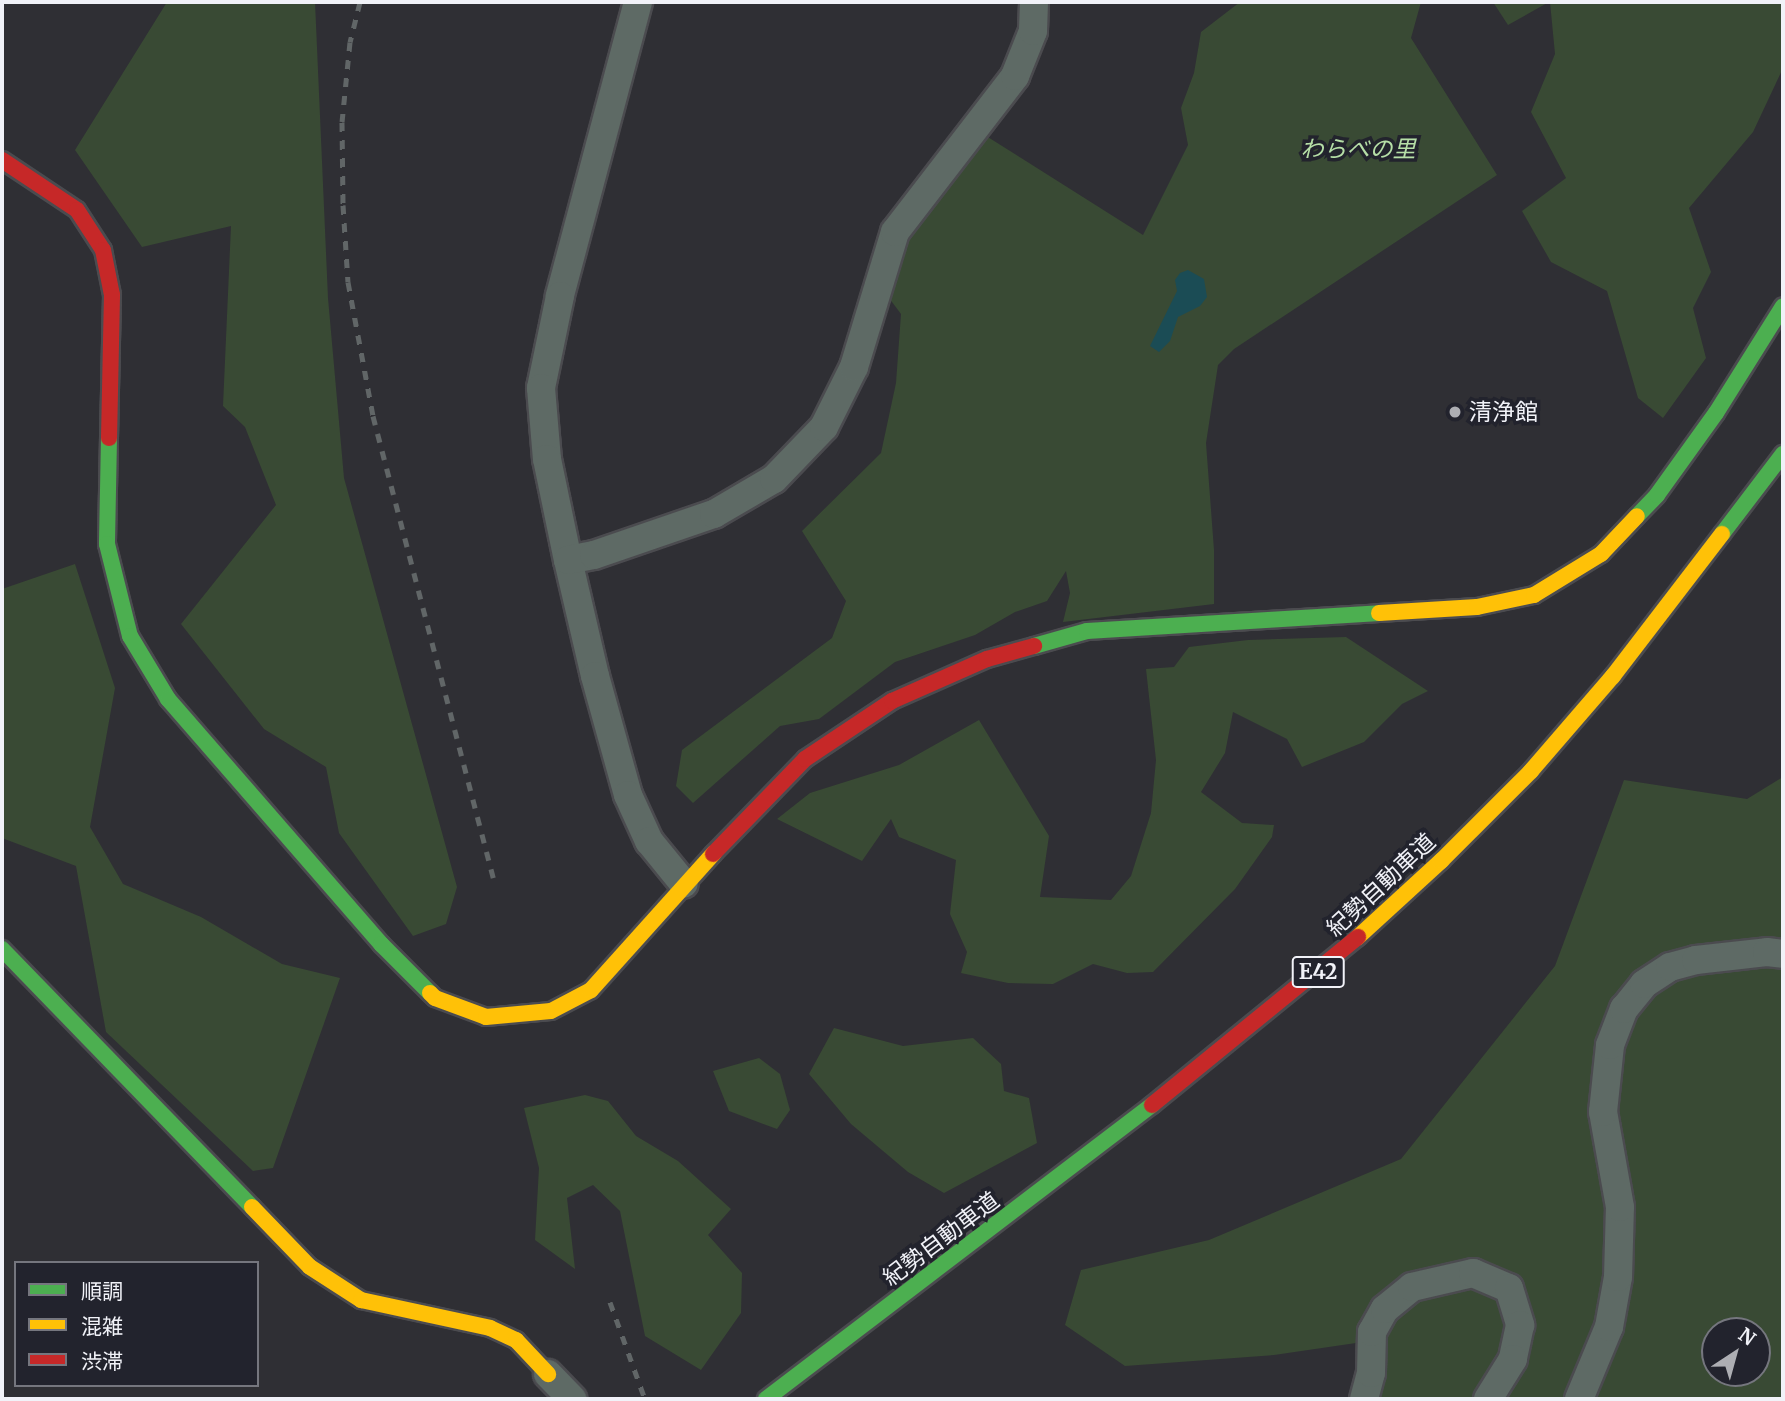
<!DOCTYPE html>
<meta charset="utf-8">
<style>
body{margin:0}
#map{position:relative;width:1785px;height:1401px;overflow:hidden;background:#2f2f34;font-family:Merriweather,"Noto Sans JP",serif}
div>[style]{position:absolute}
.green>*{inset:0;background:#394a34}
.water>*{inset:0;background:#1b4c55}
.roads{filter:drop-shadow(2px 0 #4b4b4f) drop-shadow(-2px 0 #4b4b4f) drop-shadow(0 2px #4b4b4f) drop-shadow(0 -2px #4b4b4f)}
.street>*{height:28px;margin:-14px;padding:0 14px;transform-origin:14px;border-radius:14px;background:#5e6a65}
.fast>*{height:16px;margin:-8px;padding:0 8px;transform-origin:8px;border-radius:8px;background:#4caf50}
.slow>*{height:16px;margin:-8px;padding:0 8px;transform-origin:8px;border-radius:8px;background:#ffc107}
.jam>*{height:16px;margin:-8px;padding:0 8px;transform-origin:8px;border-radius:8px;background:#c62828}
.rail>*{height:5px;margin-top:-2.5px;transform-origin:0;background:repeating-linear-gradient(90deg,#616667 0 9px,transparent 0 18px)}
.dots>*{width:19px;height:19px;translate:-50% -50%;box-sizing:border-box;border:4px solid #22232d;border-radius:50%}
span{translate:-50% -50%;white-space:nowrap;text-align:center;line-height:1.15;-webkit-text-stroke:7px #22232d;paint-order:stroke}
.shield-label span{padding:2px 5px;background:#22232d;border:2px solid;border-radius:5px;-webkit-text-stroke-width:0}
.shield-label{font-size:21px;color:#f1f2f8;font-weight:700}
.park-label{font-size:23px;color:#b6dfa7;font-style:italic}
.poi-label{font-size:23px;color:#f1f2f8}
.left{translate:0 -50%;text-align:left}
.street-label{font-size:23px;color:#f1f2f8}
.frame{position:absolute;inset:0;border:4px solid #f1f2f8;pointer-events:none}
.legend{position:absolute;left:14px;top:1261px;width:245px;height:126px;box-sizing:border-box;background:#22232d;border:2px solid #75767e;margin:0;padding:9px 12px;list-style:none;font-size:21px;color:#f1f2f8}
.legend li{display:flex;align-items:center;gap:14px;height:35px}
.legend b{width:35px;border:2px solid #75767e}
.north{position:absolute;left:1701px;top:1317px;width:70px;height:70px;box-sizing:border-box;background:#22232d;border:2px solid #75767e;border-radius:50%;rotate:36deg;font-size:19px;font-weight:700;line-height:28px;text-align:center;color:#f1f2f8}
.north::after{content:'';display:block;margin:auto;width:24px;height:32px;background:#adaeb3;clip-path:polygon(50% 0,100% 100%,50% 72%,0 100%)}
</style>
<div id="map">
<div class="green">
<div style="clip-path:polygon(167px 2px,315px 2px,328px 298px,344px 478px,457px 887px,446px 924px,413px 936px,339px 833px,326px 767px,264px 729px,181px 624px,276px 505px,245px 427px,223px 406px,231px 226px,142px 247px,75px 150px)"></div>
<div style="clip-path:polygon(1240px 2px,1421px 2px,1411px 38px,1497px 175px,1234px 349px,1218px 365px,1206px 443px,1214px 550px,1214px 604px,1063px 622px,1070px 593px,1066px 571px,1047px 601px,1015px 612px,975px 635px,895px 662px,819px 719px,780px 726px,693px 803px,676px 786px,682px 750px,832px 638px,846px 601px,802px 531px,881px 453px,896px 383px,901px 314px,886px 294px,906px 240px,983px 134px,1143px 235px,1188px 145px,1181px 108px,1194px 73px,1201px 32px)"></div>
<div style="clip-path:polygon(1493px 2px,1549px 2px,1508px 25px)"></div>
<div style="clip-path:polygon(1550px 2px,1783px 2px,1783px 68px,1753px 132px,1689px 208px,1711px 272px,1693px 308px,1706px 358px,1663px 418px,1638px 398px,1607px 291px,1551px 262px,1522px 211px,1566px 178px,1531px 112px,1555px 54px)"></div>
<div style="clip-path:polygon(75px 564px,115px 688px,90px 827px,123px 884px,201px 917px,282px 964px,340px 978px,273px 1168px,253px 1171px,106px 1032px,76px 866px,2px 838px,2px 589px)"></div>
<div style="clip-path:polygon(1346px 637px,1428px 691px,1402px 704px,1364px 742px,1302px 767px,1287px 739px,1233px 712px,1225px 753px,1201px 792px,1242px 823px,1274px 825px,1272px 837px,1235px 889px,1153px 972px,1127px 973px,1093px 964px,1053px 984px,1008px 983px,961px 973px,967px 952px,950px 914px,956px 860px,899px 837px,891px 819px,862px 861px,777px 819px,810px 793px,899px 765px,979px 720px,1049px 836px,1040px 897px,1111px 900px,1131px 876px,1151px 813px,1156px 760px,1146px 669px,1174px 667px,1189px 647px,1248px 640px)"></div>
<div style="clip-path:polygon(evenodd,1783px 777px,1783px 1399px,1370px 1399px,1356px 1343px,1274px 1355px,1125px 1366px,1065px 1325px,1081px 1270px,1209px 1240px,1401px 1159px,1555px 966px,1624px 780px,1747px 799px,1783px 777px,1715px 1331px,1757px 1331px,1757px 1373px,1715px 1373px,1715px 1331px)"></div>
<div style="clip-path:polygon(834px 1028px,903px 1046px,973px 1038px,1001px 1064px,1004px 1091px,1029px 1098px,1037px 1143px,944px 1193px,908px 1172px,851px 1124px,809px 1074px)"></div>
<div style="clip-path:polygon(759px 1058px,780px 1074px,790px 1110px,777px 1129px,729px 1111px,713px 1071px)"></div>
<div style="clip-path:polygon(585px 1095px,608px 1101px,636px 1136px,678px 1161px,731px 1209px,708px 1235px,742px 1273px,741px 1313px,701px 1370px,645px 1336px,620px 1211px,593px 1185px,567px 1198px,575px 1269px,535px 1240px,539px 1168px,524px 1108px)"></div>
</div>
<div class="water">
<div style="clip-path:polygon(1188px 270px,1204px 279px,1207px 297px,1200px 306px,1178px 317px,1170px 341px,1159px 352px,1150px 346px,1177px 291px,1175px 280px,1180px 273px)"></div>
</div>
<div class="roads">
<div class="street">
<div style="left:638px;top:2px;width:304px;rotate:104.9deg"></div>
<div style="left:560px;top:296px;width:94px;rotate:101.7deg"></div>
<div style="left:541px;top:388px;width:71px;rotate:85.2deg"></div>
<div style="left:547px;top:459px;width:103px;rotate:78.3deg"></div>
<div style="left:568px;top:560px;width:119px;rotate:76.9deg"></div>
<div style="left:595px;top:676px;width:123px;rotate:74.5deg"></div>
<div style="left:628px;top:795px;width:51px;rotate:65.5deg"></div>
<div style="left:649px;top:841px;width:55px;rotate:50.9deg"></div>
<div style="left:568px;top:560px;width:26px;rotate:-11deg"></div>
<div style="left:594px;top:555px;width:127px;rotate:-18.9deg"></div>
<div style="left:714px;top:514px;width:69px;rotate:-30.3deg"></div>
<div style="left:774px;top:479px;width:72px;rotate:-46.1deg"></div>
<div style="left:824px;top:427px;width:67px;rotate:-63.4deg"></div>
<div style="left:854px;top:367px;width:141px;rotate:-73.1deg"></div>
<div style="left:895px;top:232px;width:197px;rotate:-52.4deg"></div>
<div style="left:1015px;top:76px;width:48px;rotate:-68.2deg"></div>
<div style="left:1033px;top:31px;width:29px;rotate:-88deg"></div>
<div style="left:548px;top:1374px;width:35px;rotate:46deg"></div>
<div style="left:1364px;top:1399px;width:27px;rotate:-75deg"></div>
<div style="left:1371px;top:1373px;width:41px;rotate:-88.6deg"></div>
<div style="left:1372px;top:1332px;width:26px;rotate:-61deg"></div>
<div style="left:1385px;top:1309px;width:35px;rotate:-39deg"></div>
<div style="left:1412px;top:1287px;width:63px;rotate:-12.9deg"></div>
<div style="left:1473px;top:1273px;width:39px;rotate:23deg"></div>
<div style="left:1509px;top:1288px;width:39px;rotate:73deg"></div>
<div style="left:1520px;top:1325px;width:35px;rotate:102deg"></div>
<div style="left:1513px;top:1359px;width:47px;rotate:122deg"></div>
<div style="left:1579px;top:1399px;width:78px;rotate:-67.4deg"></div>
<div style="left:1609px;top:1327px;width:51px;rotate:-79.8deg"></div>
<div style="left:1618px;top:1277px;width:70px;rotate:-88.4deg"></div>
<div style="left:1620px;top:1207px;width:97px;rotate:-100.1deg"></div>
<div style="left:1603px;top:1112px;width:67px;rotate:-84deg"></div>
<div style="left:1610px;top:1045px;width:39px;rotate:-69deg"></div>
<div style="left:1624px;top:1009px;width:32px;rotate:-51deg"></div>
<div style="left:1644px;top:984px;width:31px;rotate:-33deg"></div>
<div style="left:1670px;top:967px;width:27px;rotate:-15deg"></div>
<div style="left:1696px;top:960px;width:71px;rotate:-6.4deg"></div>
<div style="left:1767px;top:952px;width:16px;rotate:7deg"></div>
</div>
<div class="fast">
<div style="left:109px;top:438px;width:106px;rotate:91.1deg"></div>
<div style="left:107px;top:544px;width:95px;rotate:76deg"></div>
<div style="left:130px;top:636px;width:74px;rotate:58.9deg"></div>
<div style="left:168px;top:699px;width:325px;rotate:49deg"></div>
<div style="left:381px;top:944px;width:69px;rotate:45deg"></div>
<div style="left:1637px;top:516px;width:29px;rotate:-46deg"></div>
<div style="left:1657px;top:495px;width:101px;rotate:-54.3deg"></div>
<div style="left:1716px;top:413px;width:126px;rotate:-57.9deg"></div>
<div style="left:1722px;top:534px;width:101px;rotate:-52.7deg"></div>
<div style="left:1034px;top:646px;width:55px;rotate:-15.8deg"></div>
<div style="left:1087px;top:631px;width:293px;rotate:-3.5deg"></div>
<div style="left:2px;top:949px;width:359px;rotate:45.9deg"></div>
<div style="left:766px;top:1399px;width:485px;rotate:-37.3deg"></div>
</div>
<div class="slow">
<div style="left:1379px;top:613px;width:98px;rotate:-3.5deg"></div>
<div style="left:1477px;top:607px;width:58px;rotate:-11.9deg"></div>
<div style="left:1534px;top:595px;width:79px;rotate:-31.5deg"></div>
<div style="left:1601px;top:554px;width:52px;rotate:-46.5deg"></div>
<div style="left:1358px;top:937px;width:113px;rotate:-42.5deg"></div>
<div style="left:1441px;top:861px;width:127px;rotate:-45deg"></div>
<div style="left:1531px;top:771px;width:125px;rotate:-49.2deg"></div>
<div style="left:1613px;top:676px;width:179px;rotate:-52.5deg"></div>
<div style="left:430px;top:993px;width:7px;rotate:45deg"></div>
<div style="left:435px;top:998px;width:54px;rotate:20.4deg"></div>
<div style="left:486px;top:1017px;width:65px;rotate:-5.3deg"></div>
<div style="left:551px;top:1011px;width:45px;rotate:-27.7deg"></div>
<div style="left:591px;top:990px;width:183px;rotate:-48.1deg"></div>
<div style="left:252px;top:1207px;width:83px;rotate:46deg"></div>
<div style="left:310px;top:1267px;width:61px;rotate:32.9deg"></div>
<div style="left:361px;top:1300px;width:132px;rotate:12.2deg"></div>
<div style="left:490px;top:1328px;width:29px;rotate:25deg"></div>
<div style="left:516px;top:1340px;width:47px;rotate:46.7deg"></div>
</div>
<div class="jam">
<div style="left:2px;top:160px;width:90px;rotate:33.7deg"></div>
<div style="left:77px;top:210px;width:48px;rotate:57deg"></div>
<div style="left:103px;top:250px;width:46px;rotate:78.7deg"></div>
<div style="left:112px;top:295px;width:143px;rotate:91.2deg"></div>
<div style="left:713px;top:854px;width:132px;rotate:-45.9deg"></div>
<div style="left:805px;top:759px;width:105px;rotate:-33.7deg"></div>
<div style="left:892px;top:701px;width:104px;rotate:-23.9deg"></div>
<div style="left:987px;top:659px;width:49px;rotate:-15.5deg"></div>
<div style="left:1152px;top:1105px;width:266px;rotate:-39.2deg"></div>
</div>
</div>
<div class="rail">
<div style="left:360px;top:2px;width:41px;rotate:104deg"></div>
<div style="left:350px;top:42px;width:80px;rotate:95.7deg"></div>
<div style="left:342px;top:122px;width:83px;rotate:89.3deg"></div>
<div style="left:343px;top:205px;width:77px;rotate:86.3deg"></div>
<div style="left:348px;top:282px;width:136px;rotate:79.4deg"></div>
<div style="left:373px;top:416px;width:483px;rotate:75.4deg"></div>
<div style="left:610px;top:1302px;width:103px;rotate:70.2deg"></div>
</div>
<div class="dots">
<div style="left:1455px;top:412px;background:#adaeb3"></div>
</div>
<div class="shield-label">
<span style="left:1318px;top:972px">E42</span>
</div>
<div class="park-label">
<span style="left:1358px;top:149px">わらべの里</span>
</div>
<div class="poi-label">
<span class="left" style="left:1469px;top:412px">清浄館</span>
</div>
<div class="street-label">
<span style="left:1381px;top:885px;rotate:-43deg">紀勢自動車道</span>
<span style="left:941px;top:1239px;rotate:-37deg">紀勢自動車道</span>
</div>
<div class="frame"></div>
<ul class="legend">
<li><b style="height:9px;background:#4caf50"></b>順調</li>
<li><b style="height:9px;background:#ffc107"></b>混雑</li>
<li><b style="height:9px;background:#c62828"></b>渋滞</li>
</ul>
<div class="north">N</div>
</div>
